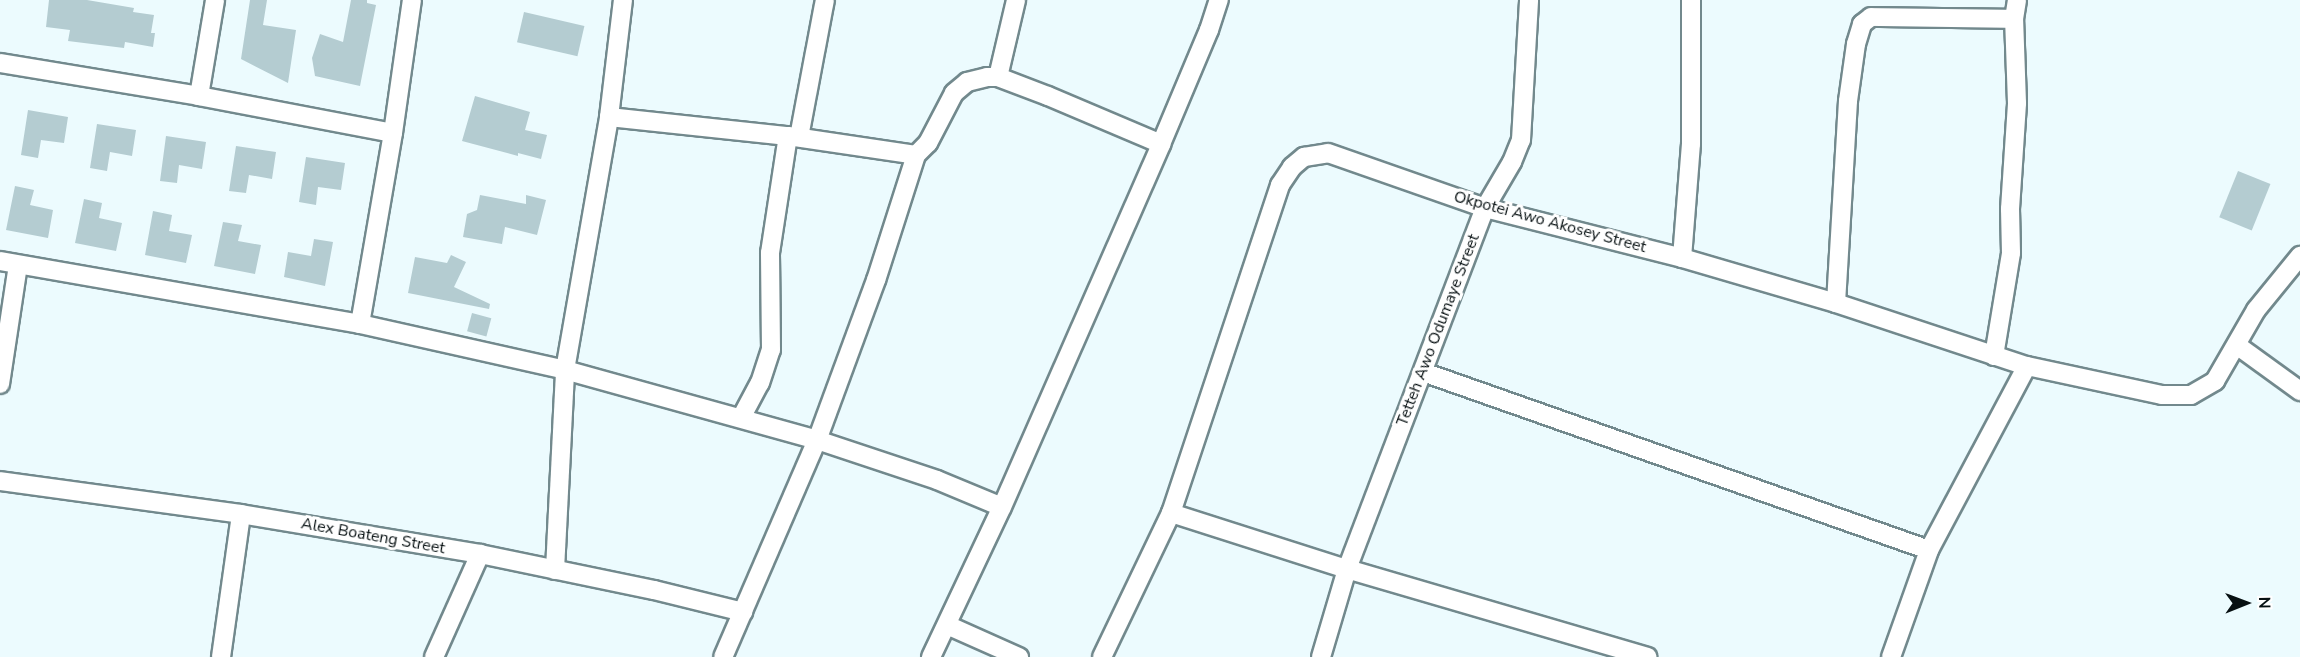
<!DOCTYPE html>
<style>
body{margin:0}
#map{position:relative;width:2300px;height:657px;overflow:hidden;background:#ecfbfe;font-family:"Nunito Sans",sans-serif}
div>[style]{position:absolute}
.building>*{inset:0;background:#b4ccd1;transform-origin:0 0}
.roads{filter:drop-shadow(2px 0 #72898d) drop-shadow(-2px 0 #72898d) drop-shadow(0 2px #72898d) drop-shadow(0 -2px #72898d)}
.minor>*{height:18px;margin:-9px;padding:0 9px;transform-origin:9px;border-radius:9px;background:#fff}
span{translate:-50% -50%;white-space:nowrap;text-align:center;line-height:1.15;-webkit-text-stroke:6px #fff;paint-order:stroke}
.street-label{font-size:16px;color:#071012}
.north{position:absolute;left:2216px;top:573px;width:60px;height:60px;-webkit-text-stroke:4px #fff;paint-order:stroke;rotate:89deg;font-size:16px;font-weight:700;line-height:24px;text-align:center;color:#071012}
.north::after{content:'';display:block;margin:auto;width:21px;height:27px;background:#071012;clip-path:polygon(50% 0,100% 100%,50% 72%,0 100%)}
</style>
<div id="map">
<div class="building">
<div style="clip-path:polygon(49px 0,87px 0,134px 8px,133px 12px,154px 15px,151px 33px,155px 33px,153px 47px,125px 42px,124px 48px,68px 41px,70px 30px,46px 27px)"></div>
<div style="clip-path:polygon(250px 0,267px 0,263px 25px,296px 30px,288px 83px,241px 59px)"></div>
<div style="clip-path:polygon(351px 0,367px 0,367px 3px,376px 5px,360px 86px,315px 76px,312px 58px,320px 34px,343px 42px)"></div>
<div style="left:524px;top:12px;width:62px;height:31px;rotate:13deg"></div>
<div style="clip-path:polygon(475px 96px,530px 112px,525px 130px,547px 135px,541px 159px,518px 153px,518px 156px,462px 141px)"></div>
<div style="clip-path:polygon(28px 110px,68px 117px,64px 143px,41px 140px,38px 158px,21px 155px)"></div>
<div style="clip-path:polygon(97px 124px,136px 130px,132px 156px,110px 152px,107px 171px,90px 168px)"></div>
<div style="clip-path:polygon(166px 136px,206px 142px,202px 169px,179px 165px,177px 183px,160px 181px)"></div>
<div style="clip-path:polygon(236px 146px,276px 152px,272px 179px,249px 175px,246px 193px,229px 191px)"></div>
<div style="clip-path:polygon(306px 157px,345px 163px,341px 190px,318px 187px,316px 205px,299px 202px)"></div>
<div style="left:2238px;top:171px;width:35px;height:50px;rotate:22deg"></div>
<div style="clip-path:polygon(15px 186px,34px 190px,30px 205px,53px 210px,48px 238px,6px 230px)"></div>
<div style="clip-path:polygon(480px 195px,526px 204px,526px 195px,546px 200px,537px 235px,505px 227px,502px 244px,463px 237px,467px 214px,477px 210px)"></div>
<div style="clip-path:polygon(84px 199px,102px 203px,99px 218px,122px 223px,116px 251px,75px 243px)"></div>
<div style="clip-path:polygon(153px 211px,172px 215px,169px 231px,192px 235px,186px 263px,145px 255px)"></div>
<div style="clip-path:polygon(223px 222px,242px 225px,238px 241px,261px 245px,255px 274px,214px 266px)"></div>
<div style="clip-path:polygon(314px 239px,333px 242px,325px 286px,284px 277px,288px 252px,311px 256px)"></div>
<div style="clip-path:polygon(451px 255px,466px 262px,454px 287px,490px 304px,489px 309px,408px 293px,415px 257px,447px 263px)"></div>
<div style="left:472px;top:313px;width:20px;height:19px;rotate:15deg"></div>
</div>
<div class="roads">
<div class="minor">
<div style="left:0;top:63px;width:202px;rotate:9.4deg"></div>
<div style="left:199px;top:96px;width:197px;rotate:10.8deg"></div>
<div style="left:998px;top:77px;width:79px;rotate:-76.8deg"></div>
<div style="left:199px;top:96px;width:97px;rotate:-80.5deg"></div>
<div style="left:609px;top:117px;width:180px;rotate:6.1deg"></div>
<div style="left:788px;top:136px;width:129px;rotate:8.4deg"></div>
<div style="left:916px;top:155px;width:131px;rotate:107.7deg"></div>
<div style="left:876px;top:280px;width:171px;rotate:110.2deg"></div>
<div style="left:817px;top:440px;width:236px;rotate:113.4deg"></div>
<div style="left:799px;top:137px;width:139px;rotate:-79.3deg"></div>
<div style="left:916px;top:155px;width:17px;rotate:-45deg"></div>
<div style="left:928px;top:143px;width:56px;rotate:-62.5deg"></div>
<div style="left:954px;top:93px;width:17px;rotate:-40deg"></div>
<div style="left:967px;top:82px;width:21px;rotate:-14deg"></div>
<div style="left:987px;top:77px;width:11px"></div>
<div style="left:998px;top:77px;width:53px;rotate:20.8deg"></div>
<div style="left:1048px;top:96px;width:123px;rotate:23deg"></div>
<div style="left:1682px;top:258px;width:114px;rotate:-85.5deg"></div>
<div style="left:1691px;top:144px;width:144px;rotate:-90deg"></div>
<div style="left:0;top:261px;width:365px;rotate:9.9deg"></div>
<div style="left:360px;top:324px;width:210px;rotate:12.6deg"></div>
<div style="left:565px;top:370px;width:262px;rotate:15.5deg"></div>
<div style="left:817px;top:440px;width:126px;rotate:18.4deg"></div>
<div style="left:937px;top:480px;width:70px;rotate:22.6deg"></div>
<div style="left:1836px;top:303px;width:202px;rotate:-86.6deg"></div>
<div style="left:1848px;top:101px;width:58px;rotate:-82deg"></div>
<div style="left:1856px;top:44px;width:21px;rotate:-73deg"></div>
<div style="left:1862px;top:24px;width:11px;rotate:-38deg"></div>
<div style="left:1871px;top:17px;width:143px;rotate:0.8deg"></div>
<div style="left:360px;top:324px;width:194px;rotate:-80.2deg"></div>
<div style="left:393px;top:133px;width:134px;rotate:-81.9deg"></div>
<div style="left:2238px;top:346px;width:77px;rotate:36deg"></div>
<div style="left:1994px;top:356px;width:104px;rotate:-80.6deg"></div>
<div style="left:2011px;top:253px;width:44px;rotate:-91.3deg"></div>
<div style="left:2010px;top:209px;width:106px;rotate:-86.2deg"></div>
<div style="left:2017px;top:103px;width:84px;rotate:-92deg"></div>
<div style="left:2014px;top:19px;width:19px;rotate:-81deg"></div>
<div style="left:1423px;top:372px;width:536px;rotate:19.38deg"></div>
<div style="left:0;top:384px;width:120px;rotate:-81.4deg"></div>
<div style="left:741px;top:418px;width:40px;rotate:-62deg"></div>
<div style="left:760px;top:383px;width:35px;rotate:-72deg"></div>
<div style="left:771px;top:350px;width:97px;rotate:-90.6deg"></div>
<div style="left:770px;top:253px;width:118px;rotate:-81.3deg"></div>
<div style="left:0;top:481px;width:243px;rotate:7.8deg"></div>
<div style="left:241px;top:514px;width:242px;rotate:9.5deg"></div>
<div style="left:480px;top:554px;width:178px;rotate:11.7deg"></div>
<div style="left:654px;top:590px;width:92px;rotate:13.9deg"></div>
<div style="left:1171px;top:513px;width:185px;rotate:17.7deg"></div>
<div style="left:1347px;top:569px;width:313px;rotate:16.3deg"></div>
<div style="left:555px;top:570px;width:200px;rotate:-87.1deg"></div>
<div style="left:565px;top:370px;width:257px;rotate:-80.1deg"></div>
<div style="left:609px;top:117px;width:118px;rotate:-83.2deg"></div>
<div style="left:947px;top:625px;width:79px;rotate:24deg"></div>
<div style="left:221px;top:657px;width:144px;rotate:-82deg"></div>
<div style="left:434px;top:657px;width:113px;rotate:-65.9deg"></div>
<div style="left:931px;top:657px;width:166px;rotate:-64.7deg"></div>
<div style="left:1002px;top:507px;width:396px;rotate:-66.3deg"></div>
<div style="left:1161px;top:144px;width:124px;rotate:-67.2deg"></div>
<div style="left:1209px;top:30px;width:32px;rotate:-72deg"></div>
<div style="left:1102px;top:657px;width:160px;rotate:-64.4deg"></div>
<div style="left:1171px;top:513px;width:346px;rotate:-71.6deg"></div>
<div style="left:1280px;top:185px;width:22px;rotate:-56deg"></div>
<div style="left:1292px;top:167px;width:16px;rotate:-40deg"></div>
<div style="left:1304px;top:157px;width:24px;rotate:-9deg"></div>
<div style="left:1328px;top:153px;width:166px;rotate:19.3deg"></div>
<div style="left:1485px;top:208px;width:203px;rotate:14.2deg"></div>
<div style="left:1682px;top:258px;width:160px;rotate:16.3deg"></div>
<div style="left:1836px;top:303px;width:201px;rotate:18.3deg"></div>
<div style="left:2027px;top:366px;width:138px;rotate:12.1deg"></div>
<div style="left:2162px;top:395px;width:29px"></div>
<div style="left:2191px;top:395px;width:28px;rotate:-30deg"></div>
<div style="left:2215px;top:381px;width:82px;rotate:-60deg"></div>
<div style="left:2256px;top:310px;width:70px;rotate:-50.8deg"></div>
<div style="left:1321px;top:657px;width:92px;rotate:-73.5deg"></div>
<div style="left:1347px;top:569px;width:386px;rotate:-69.1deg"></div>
<div style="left:1485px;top:208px;width:53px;rotate:-59.6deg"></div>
<div style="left:1512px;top:162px;width:24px;rotate:-68deg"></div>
<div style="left:1521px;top:140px;width:140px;rotate:-86.7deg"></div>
<div style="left:1891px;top:657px;width:114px;rotate:-70.4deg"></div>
<div style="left:1929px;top:550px;width:208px;rotate:-62deg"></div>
</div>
</div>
<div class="street-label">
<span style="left:1550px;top:222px;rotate:15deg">Okpotei Awo Akosey Street</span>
<span style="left:1438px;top:330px;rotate:-69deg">Tetteh Awo Odumaye Street</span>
<span style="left:373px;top:536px;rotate:10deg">Alex Boateng Street</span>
</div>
<div class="north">N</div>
</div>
